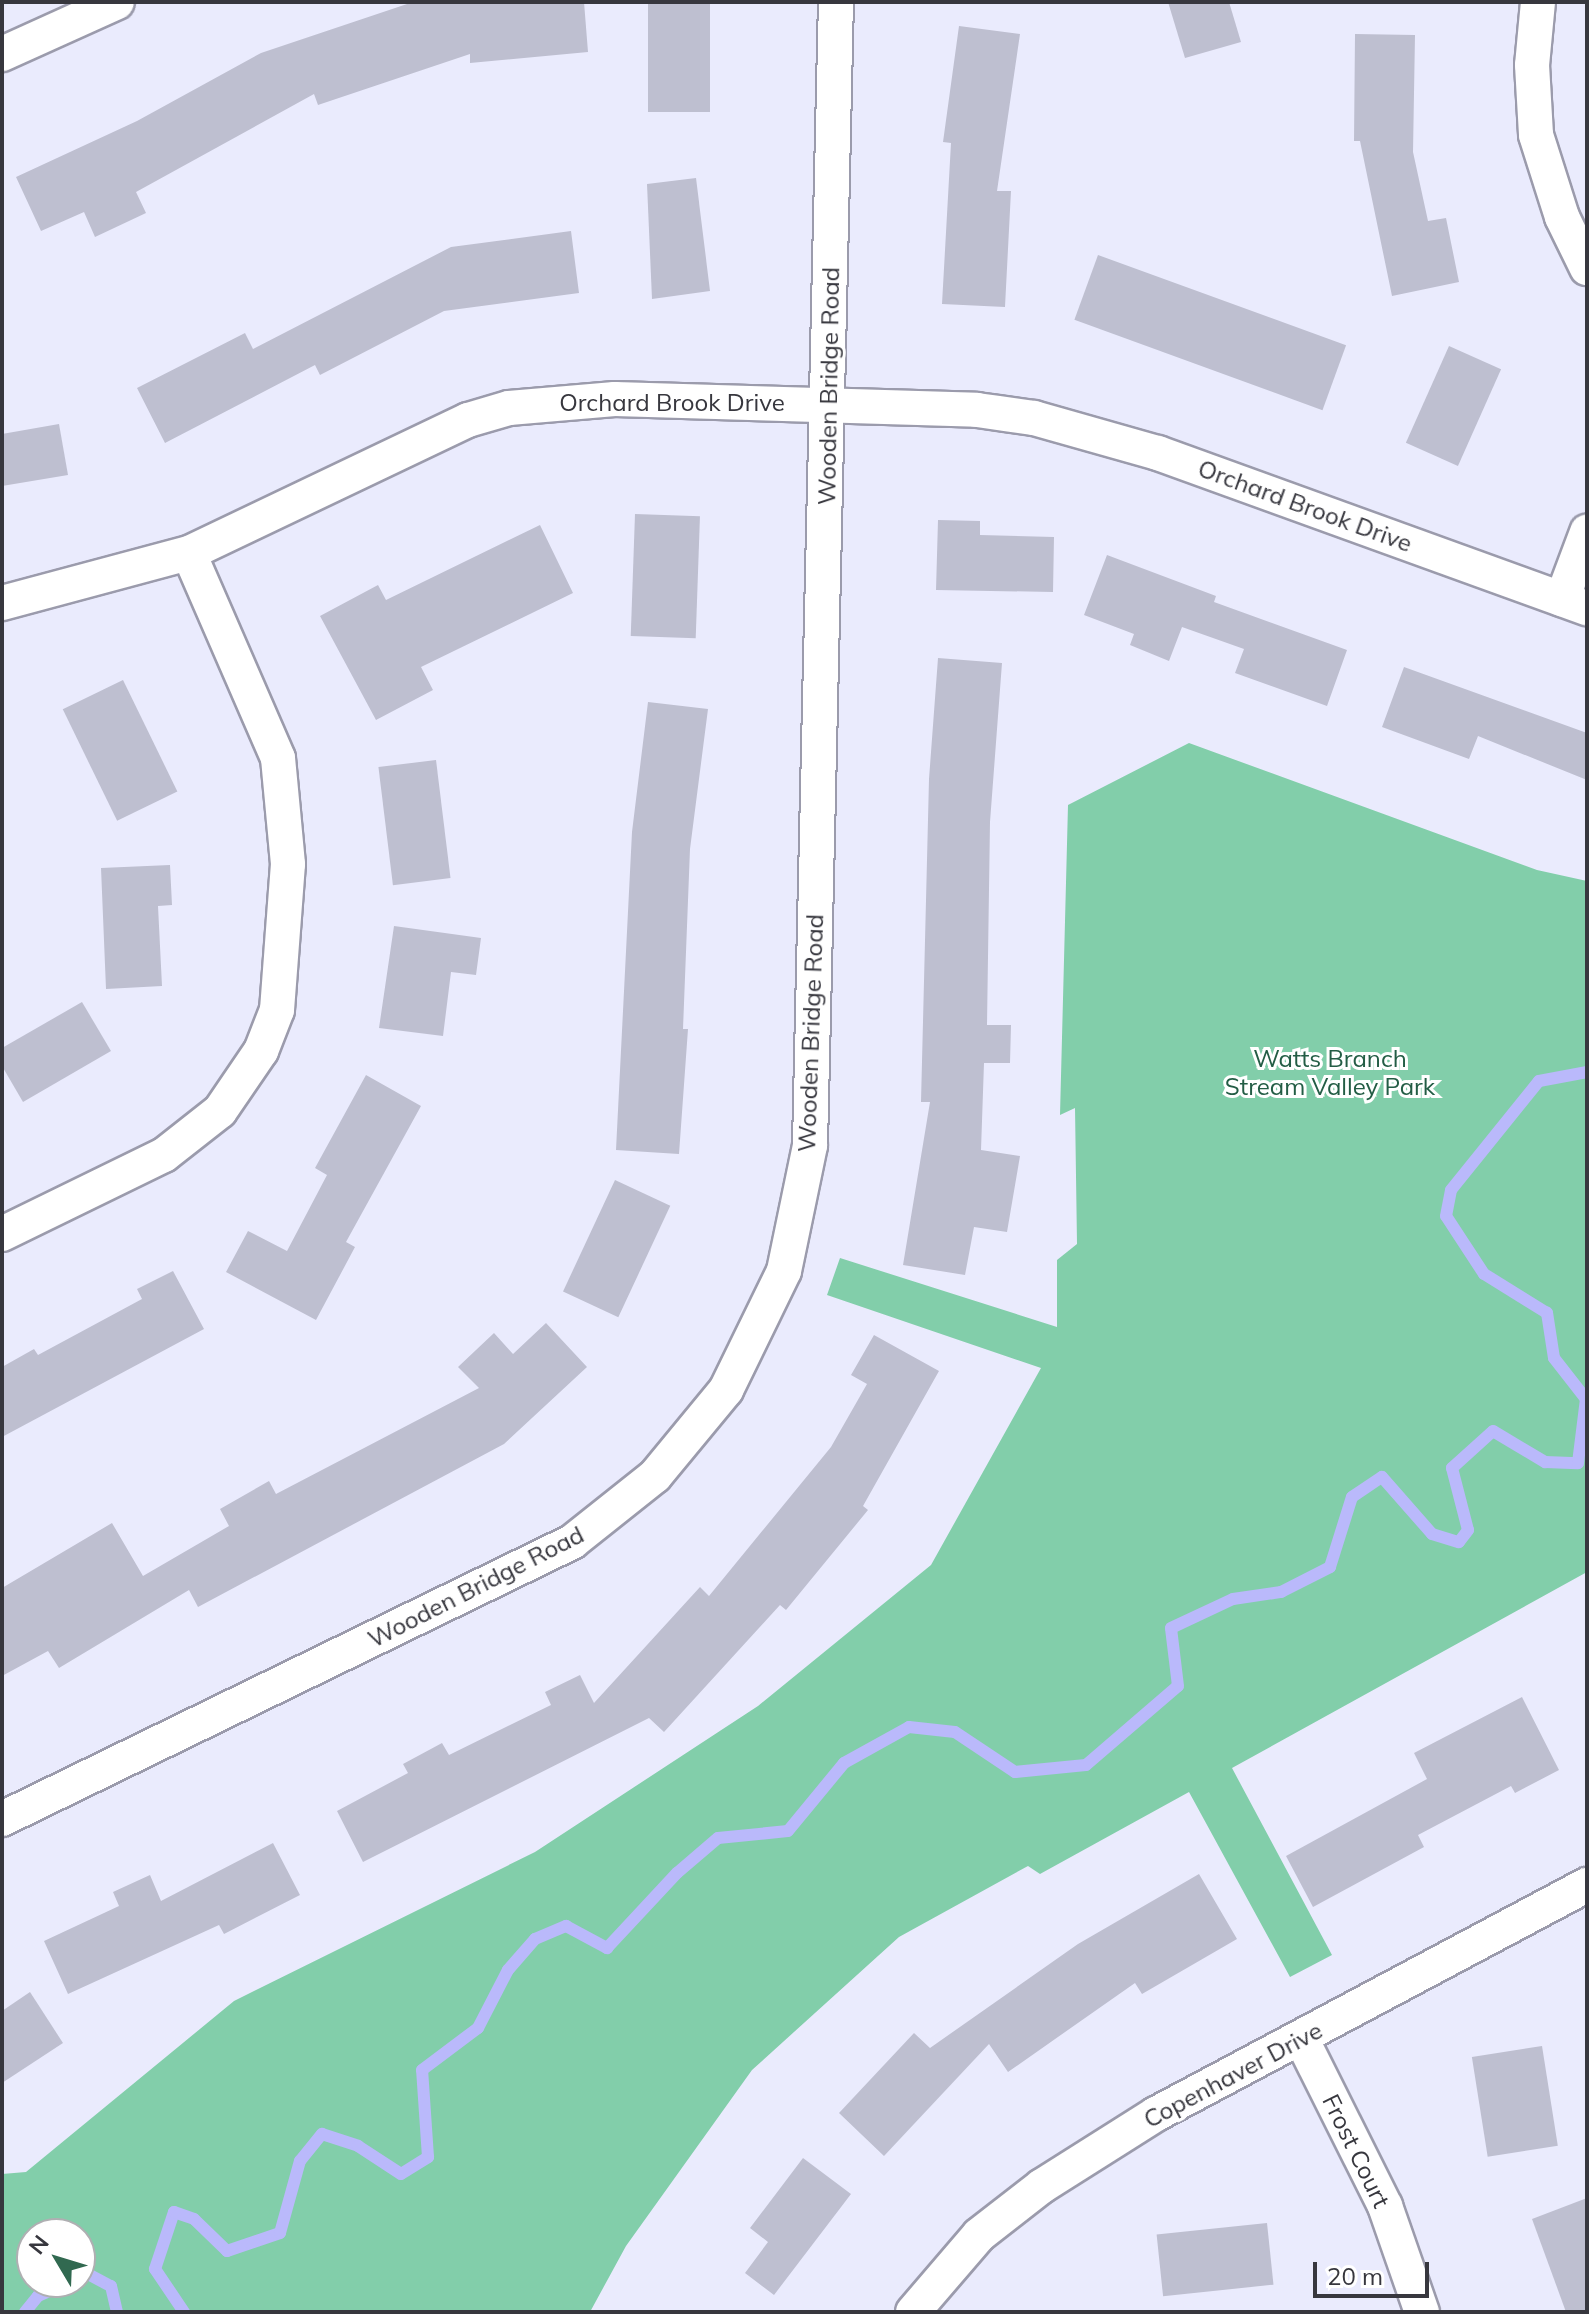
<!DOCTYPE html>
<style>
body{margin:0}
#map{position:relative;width:1589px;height:2314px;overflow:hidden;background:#eaebfd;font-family:Mulish,sans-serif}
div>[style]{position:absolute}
.green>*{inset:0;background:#82ceaa}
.stream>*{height:12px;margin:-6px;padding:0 6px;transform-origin:6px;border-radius:6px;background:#bab9fb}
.building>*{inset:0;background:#bebfd0;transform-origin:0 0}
.roads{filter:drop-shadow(2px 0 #9b9bac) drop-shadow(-2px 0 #9b9bac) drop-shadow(0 2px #9b9bac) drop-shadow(0 -2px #9b9bac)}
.street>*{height:34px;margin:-17px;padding:0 17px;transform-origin:17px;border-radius:17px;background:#fff}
span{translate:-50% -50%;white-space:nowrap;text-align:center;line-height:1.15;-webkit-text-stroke:6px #fff;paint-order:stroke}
.street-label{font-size:24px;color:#37373e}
.park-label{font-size:24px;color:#235d45}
.frame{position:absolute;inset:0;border:4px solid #37373e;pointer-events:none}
.north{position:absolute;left:16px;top:2218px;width:80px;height:80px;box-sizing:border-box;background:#fff;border:2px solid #afafb2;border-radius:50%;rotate:308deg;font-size:22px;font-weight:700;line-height:32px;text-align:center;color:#37373e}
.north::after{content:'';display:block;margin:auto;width:28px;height:36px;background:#316950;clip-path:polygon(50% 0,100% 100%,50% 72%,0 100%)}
.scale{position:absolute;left:1313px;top:2262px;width:116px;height:36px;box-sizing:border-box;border:4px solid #37373e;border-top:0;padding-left:10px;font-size:24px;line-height:28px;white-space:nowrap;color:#37373e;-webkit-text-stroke:6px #fff;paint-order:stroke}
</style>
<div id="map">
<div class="green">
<div style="clip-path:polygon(evenodd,1189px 743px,1537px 870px,1587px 881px,1587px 1572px,1232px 1768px,1332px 1955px,1290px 1977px,1189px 1792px,1040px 1874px,1028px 1866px,899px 1937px,752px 2070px,626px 2246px,590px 2312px,2px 2312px,2px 2174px,26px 2172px,234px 2001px,535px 1852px,758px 1706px,931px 1565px,1041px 1368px,827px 1295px,840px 1258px,1057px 1327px,1057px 1260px,1077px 1244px,1075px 1108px,1060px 1115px,1068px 805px,1189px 743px,32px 2234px,80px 2234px,80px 2282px,32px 2282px,32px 2234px)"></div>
</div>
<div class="stream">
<div style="left:80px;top:2277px;width:9px;rotate:-21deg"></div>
<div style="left:88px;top:2274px;width:26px;rotate:28deg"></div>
<div style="left:111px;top:2286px;width:27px;rotate:77deg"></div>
<div style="left:25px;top:2312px;width:21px;rotate:-51deg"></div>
<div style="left:38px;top:2296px;width:35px;rotate:-24deg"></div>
<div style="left:184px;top:2312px;width:52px;rotate:-124deg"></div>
<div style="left:155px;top:2269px;width:60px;rotate:-71.6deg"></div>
<div style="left:174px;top:2212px;width:21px;rotate:19deg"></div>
<div style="left:194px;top:2219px;width:46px;rotate:44.1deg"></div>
<div style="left:227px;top:2251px;width:56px;rotate:-18.8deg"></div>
<div style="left:280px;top:2233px;width:75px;rotate:-74.5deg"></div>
<div style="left:300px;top:2161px;width:35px;rotate:-51deg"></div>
<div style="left:322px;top:2134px;width:38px;rotate:18deg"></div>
<div style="left:358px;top:2146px;width:51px;rotate:33.1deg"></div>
<div style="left:401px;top:2174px;width:32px;rotate:-32deg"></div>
<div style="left:428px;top:2157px;width:87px;rotate:-93.9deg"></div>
<div style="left:422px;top:2070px;width:70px;rotate:-36.9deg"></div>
<div style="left:478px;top:2028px;width:65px;rotate:-62.7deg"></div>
<div style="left:508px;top:1970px;width:41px;rotate:-48.9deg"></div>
<div style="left:535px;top:1939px;width:34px;rotate:-23deg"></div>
<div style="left:566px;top:1926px;width:47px;rotate:28.2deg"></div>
<div style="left:607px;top:1948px;width:103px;rotate:-47deg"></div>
<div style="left:677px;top:1873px;width:54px;rotate:-40.5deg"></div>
<div style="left:718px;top:1838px;width:70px;rotate:-5.7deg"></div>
<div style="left:788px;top:1831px;width:88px;rotate:-50.5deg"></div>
<div style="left:844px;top:1763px;width:74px;rotate:-29deg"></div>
<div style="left:909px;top:1727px;width:46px;rotate:6.2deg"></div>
<div style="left:955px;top:1732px;width:72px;rotate:33.7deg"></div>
<div style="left:1015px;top:1772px;width:71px;rotate:-5.6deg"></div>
<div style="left:1086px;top:1765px;width:121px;rotate:-40.7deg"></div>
<div style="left:1178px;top:1686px;width:58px;rotate:-96.9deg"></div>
<div style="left:1171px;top:1628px;width:68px;rotate:-25.1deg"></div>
<div style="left:1233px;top:1599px;width:49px;rotate:-8.3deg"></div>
<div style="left:1281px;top:1592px;width:55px;rotate:-27deg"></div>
<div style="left:1330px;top:1567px;width:73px;rotate:-72.6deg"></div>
<div style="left:1352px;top:1497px;width:36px;rotate:-34deg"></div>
<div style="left:1382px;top:1477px;width:76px;rotate:48.7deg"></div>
<div style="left:1432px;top:1534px;width:28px;rotate:17deg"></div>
<div style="left:1459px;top:1542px;width:15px;rotate:-53deg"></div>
<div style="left:1468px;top:1530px;width:64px;rotate:-104.5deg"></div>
<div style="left:1452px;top:1468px;width:55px;rotate:-42.1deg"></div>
<div style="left:1493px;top:1431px;width:61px;rotate:30.8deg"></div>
<div style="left:1545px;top:1462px;width:33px;rotate:2deg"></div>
<div style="left:1578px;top:1463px;width:64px;rotate:-82.9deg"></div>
<div style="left:1586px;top:1399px;width:52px;rotate:-128deg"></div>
<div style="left:1554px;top:1358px;width:46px;rotate:-98.8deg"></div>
<div style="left:1547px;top:1313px;width:74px;rotate:-148.2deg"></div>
<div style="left:1484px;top:1274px;width:69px;rotate:-123.2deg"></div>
<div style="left:1446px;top:1216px;width:26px;rotate:-79deg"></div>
<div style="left:1451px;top:1190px;width:140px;rotate:-51.1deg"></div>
<div style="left:1539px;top:1081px;width:49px;rotate:-10.6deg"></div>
</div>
<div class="building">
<div style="clip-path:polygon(413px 2px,584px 2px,588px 52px,470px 63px,470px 54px,318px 105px,314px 94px,136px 192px,146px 213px,95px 237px,84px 212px,41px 231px,16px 177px,137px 121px,261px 53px)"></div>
<div style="left:648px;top:2px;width:62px;height:110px"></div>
<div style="clip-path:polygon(1168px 2px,1229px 2px,1241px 42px,1185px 58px)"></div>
<div style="clip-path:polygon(959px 26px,1020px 34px,997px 191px,1011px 191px,1005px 307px,942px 304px,951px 143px,943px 142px)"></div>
<div style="clip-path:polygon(1355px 34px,1415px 35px,1413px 152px,1428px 221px,1446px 218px,1459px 282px,1392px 296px,1360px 141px,1354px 141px)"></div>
<div style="clip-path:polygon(696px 178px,710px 291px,652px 299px,647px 184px)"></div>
<div style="clip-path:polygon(571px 231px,579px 293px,444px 311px,320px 375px,315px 365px,165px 443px,137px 388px,245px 333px,253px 349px,451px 247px)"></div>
<div style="left:1098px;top:255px;width:264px;height:69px;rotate:20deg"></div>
<div style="left:1449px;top:346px;width:57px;height:106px;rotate:24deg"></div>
<div style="clip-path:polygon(59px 424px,68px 475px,2px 486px,2px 434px)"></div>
<div style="left:635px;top:514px;width:65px;height:122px;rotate:2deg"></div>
<div style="clip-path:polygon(938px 520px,980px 521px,980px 535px,1054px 537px,1053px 592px,936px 590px)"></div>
<div style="clip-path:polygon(540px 525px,573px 593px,421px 667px,433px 690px,376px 720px,320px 616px,378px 585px,386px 600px)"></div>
<div style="clip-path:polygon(1107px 555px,1216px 596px,1214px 602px,1347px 650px,1327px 706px,1235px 673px,1244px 649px,1182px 627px,1169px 661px,1130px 645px,1134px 634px,1084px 615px)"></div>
<div style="clip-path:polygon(938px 658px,1002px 663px,990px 822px,987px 1025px,1011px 1025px,1010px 1063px,984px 1063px,981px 1150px,1020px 1156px,1007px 1232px,974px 1227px,965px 1275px,903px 1265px,930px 1102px,921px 1102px,929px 779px)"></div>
<div style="clip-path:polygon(1404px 667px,1587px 733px,1587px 780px,1478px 736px,1469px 759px,1382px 727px)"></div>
<div style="left:123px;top:680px;width:124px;height:67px;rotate:64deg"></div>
<div style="clip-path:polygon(648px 702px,708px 709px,690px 849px,683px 1029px,688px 1029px,679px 1154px,616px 1150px,632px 832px)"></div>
<div style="left:436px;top:760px;width:119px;height:58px;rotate:83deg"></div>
<div style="clip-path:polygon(170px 865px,172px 905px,158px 906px,162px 986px,106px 989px,101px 868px)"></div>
<div style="clip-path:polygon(394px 926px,481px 938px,476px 975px,451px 972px,443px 1036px,379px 1028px)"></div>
<div style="clip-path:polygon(82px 1002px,111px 1051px,23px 1102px,2px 1066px,2px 1048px)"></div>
<div style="clip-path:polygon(366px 1075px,421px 1106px,346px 1242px,355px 1247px,316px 1320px,226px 1272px,248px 1231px,287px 1251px,327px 1175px,315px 1168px)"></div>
<div style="left:615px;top:1180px;width:61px;height:123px;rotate:25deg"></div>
<div style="clip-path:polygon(173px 1271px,204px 1329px,2px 1437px,2px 1367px,34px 1349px,38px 1355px,142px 1299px,137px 1289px)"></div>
<div style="clip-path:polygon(546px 1323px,587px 1367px,504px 1444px,198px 1607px,189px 1590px,59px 1668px,48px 1651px,2px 1676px,2px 1588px,112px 1523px,143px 1576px,229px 1526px,220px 1509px,269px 1481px,276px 1494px,479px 1388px,458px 1367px,494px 1333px,513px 1354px)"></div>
<div style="clip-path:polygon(874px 1335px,939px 1371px,863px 1506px,868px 1510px,786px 1610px,780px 1605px,664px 1732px,649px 1718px,363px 1862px,337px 1811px,408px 1773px,403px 1764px,442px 1743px,449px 1755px,551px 1705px,545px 1692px,580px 1675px,594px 1703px,700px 1587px,709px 1596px,831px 1447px,867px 1384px,851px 1375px)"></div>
<div style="clip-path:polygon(1522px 1697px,1559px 1770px,1515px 1793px,1511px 1786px,1418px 1835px,1424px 1847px,1313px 1907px,1286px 1856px,1427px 1779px,1414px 1753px)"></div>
<div style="clip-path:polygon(273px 1843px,300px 1895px,224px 1934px,219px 1925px,68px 1994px,44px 1941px,119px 1906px,113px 1892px,150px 1875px,161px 1901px)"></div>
<div style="clip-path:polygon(1199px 1874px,1237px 1939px,1142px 1994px,1135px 1983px,1008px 2072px,989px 2044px,884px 2156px,839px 2113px,914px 2033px,930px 2048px,1078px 1944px)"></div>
<div style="clip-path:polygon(30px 1992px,63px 2043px,2px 2083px,2px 2011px)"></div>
<div style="left:1542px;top:2046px;width:101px;height:71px;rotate:81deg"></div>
<div style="clip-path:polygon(803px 2158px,851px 2194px,774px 2295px,745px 2273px,768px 2242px,750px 2228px)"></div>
<div style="clip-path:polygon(1587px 2198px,1587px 2312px,1566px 2312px,1532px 2219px)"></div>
<div style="left:1267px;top:2223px;width:62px;height:111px;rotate:84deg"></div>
</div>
<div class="roads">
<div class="street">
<div style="left:1538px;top:2px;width:63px;rotate:95.4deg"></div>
<div style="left:1532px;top:65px;width:70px;rotate:86.7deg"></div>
<div style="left:1536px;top:135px;width:86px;rotate:72.4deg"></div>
<div style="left:1562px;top:217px;width:57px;rotate:63.9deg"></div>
<div style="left:2px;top:54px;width:126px;rotate:-24.3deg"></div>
<div style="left:1562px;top:599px;width:72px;rotate:-69.5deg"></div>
<div style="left:2px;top:603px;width:194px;rotate:-15deg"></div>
<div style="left:189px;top:553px;width:309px;rotate:-25.5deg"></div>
<div style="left:468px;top:420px;width:43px;rotate:-16.3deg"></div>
<div style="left:509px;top:408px;width:106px;rotate:-4.9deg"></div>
<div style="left:615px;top:399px;width:362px;rotate:1.7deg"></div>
<div style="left:977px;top:410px;width:58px;rotate:8deg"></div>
<div style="left:1034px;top:418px;width:129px;rotate:15.8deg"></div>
<div style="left:1158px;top:453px;width:456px;rotate:19.9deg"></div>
<div style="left:2px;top:1234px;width:180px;rotate:-26deg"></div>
<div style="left:164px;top:1155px;width:71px;rotate:-38.2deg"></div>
<div style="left:220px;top:1111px;width:73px;rotate:-55.7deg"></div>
<div style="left:261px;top:1051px;width:44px;rotate:-68.7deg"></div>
<div style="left:277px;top:1010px;width:146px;rotate:-85.7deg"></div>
<div style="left:288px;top:864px;width:106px;rotate:-95.4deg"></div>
<div style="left:278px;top:758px;width:223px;rotate:-113.5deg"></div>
<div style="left:2px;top:1819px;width:634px;rotate:-25.92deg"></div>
<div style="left:572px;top:1542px;width:106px;rotate:-38.5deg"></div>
<div style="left:655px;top:1476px;width:112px;rotate:-50.5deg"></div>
<div style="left:726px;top:1390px;width:132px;rotate:-64deg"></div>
<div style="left:784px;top:1271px;width:129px;rotate:-78.3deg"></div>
<div style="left:810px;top:1145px;width:1143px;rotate:-88.7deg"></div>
<div style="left:1301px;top:2038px;width:188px;rotate:63.4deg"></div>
<div style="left:1385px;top:2206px;width:112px;rotate:70.8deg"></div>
<div style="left:913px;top:2312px;width:101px;rotate:-49.4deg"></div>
<div style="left:979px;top:2235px;width:80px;rotate:-37.9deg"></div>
<div style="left:1042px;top:2186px;width:135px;rotate:-32.3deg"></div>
<div style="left:1156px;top:2114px;width:488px;rotate:-28deg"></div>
</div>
</div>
<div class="street-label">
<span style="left:829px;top:386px;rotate:-89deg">Wooden Bridge Road</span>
<span style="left:672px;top:403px">Orchard Brook Drive</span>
<span style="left:1305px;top:506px;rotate:20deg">Orchard Brook Drive</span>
<span style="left:811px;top:1033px;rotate:-88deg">Wooden Bridge Road</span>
<span style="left:476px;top:1587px;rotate:-27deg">Wooden Bridge Road</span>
<span style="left:1233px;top:2075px;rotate:-28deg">Copenhaver Drive</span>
<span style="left:1356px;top:2151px;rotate:64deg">Frost Court</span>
</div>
<div class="park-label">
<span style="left:1330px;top:1073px">Watts Branch<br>Stream Valley Park</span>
</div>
<div class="frame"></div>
<div class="north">N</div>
<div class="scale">20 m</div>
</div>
